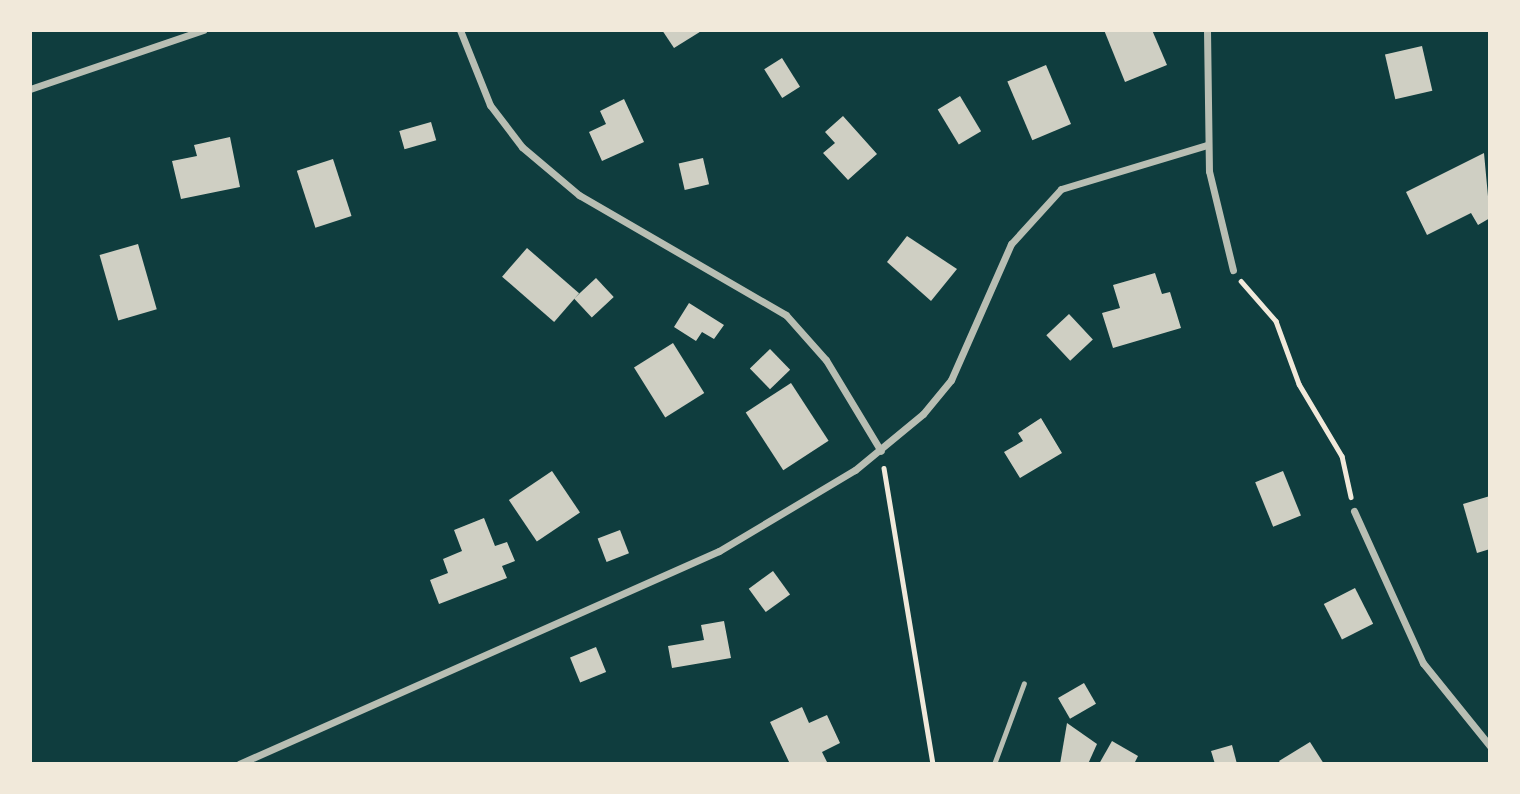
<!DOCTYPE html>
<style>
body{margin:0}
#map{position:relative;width:1520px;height:794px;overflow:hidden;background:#0f3d3e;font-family:"PT Sans",sans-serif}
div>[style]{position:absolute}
.building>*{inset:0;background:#cfcfc3;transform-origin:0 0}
.path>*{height:4.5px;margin:-2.25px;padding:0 2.25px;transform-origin:2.25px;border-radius:2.25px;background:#f1e9da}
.service>*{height:5px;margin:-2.5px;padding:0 2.5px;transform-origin:2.5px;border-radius:2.5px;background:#b8beb3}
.minor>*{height:7px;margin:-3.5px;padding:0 3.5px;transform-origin:3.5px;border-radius:3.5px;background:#b8beb3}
span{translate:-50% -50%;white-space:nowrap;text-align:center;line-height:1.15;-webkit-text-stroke:5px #f1e9da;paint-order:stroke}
.frame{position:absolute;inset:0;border:32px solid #f1e9da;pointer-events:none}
</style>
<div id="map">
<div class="building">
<div style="clip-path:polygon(662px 30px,703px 30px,674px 48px)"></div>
<div style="clip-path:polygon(1104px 30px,1152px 30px,1167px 65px,1125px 82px)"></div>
<div style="left:1422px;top:46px;width:46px;height:38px;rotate:77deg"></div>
<div style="left:782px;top:58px;width:34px;height:21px;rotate:58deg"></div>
<div style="left:1046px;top:65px;width:64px;height:42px;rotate:67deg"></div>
<div style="left:960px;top:96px;width:41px;height:26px;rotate:59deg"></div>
<div style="clip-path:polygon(624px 99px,644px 142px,602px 161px,589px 132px,606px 124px,600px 111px)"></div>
<div style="clip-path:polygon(843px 116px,877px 154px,848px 180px,823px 153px,835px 143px,825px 132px)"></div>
<div style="left:431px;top:122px;width:19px;height:33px;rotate:74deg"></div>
<div style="clip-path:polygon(230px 137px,240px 187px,181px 199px,172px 161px,197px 156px,194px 145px)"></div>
<div style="clip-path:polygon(1484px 153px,1490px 218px,1478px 225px,1471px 213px,1427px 235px,1406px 192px)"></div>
<div style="left:703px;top:158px;width:27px;height:25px;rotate:77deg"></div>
<div style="left:333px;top:159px;width:60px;height:38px;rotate:72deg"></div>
<div style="clip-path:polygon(907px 236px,957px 269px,931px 301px,887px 262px)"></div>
<div style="left:138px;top:244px;width:68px;height:40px;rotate:74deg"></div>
<div style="left:527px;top:248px;width:69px;height:38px;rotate:41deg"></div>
<div style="clip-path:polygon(1155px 273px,1162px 294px,1170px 292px,1181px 328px,1113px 348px,1102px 313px,1120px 308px,1113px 285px)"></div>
<div style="left:596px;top:278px;width:26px;height:30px;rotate:47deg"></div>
<div style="clip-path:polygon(689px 303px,724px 325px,714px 339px,702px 332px,696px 341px,674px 327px)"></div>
<div style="left:1069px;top:314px;width:35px;height:31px;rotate:47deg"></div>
<div style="left:673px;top:343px;width:59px;height:46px;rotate:58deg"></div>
<div style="left:770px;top:349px;width:29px;height:28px;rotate:46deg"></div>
<div style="left:791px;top:383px;width:69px;height:54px;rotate:57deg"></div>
<div style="clip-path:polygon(1041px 418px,1062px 453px,1020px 478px,1004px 452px,1023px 441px,1018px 433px)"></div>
<div style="left:552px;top:471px;width:50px;height:52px;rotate:56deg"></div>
<div style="left:1283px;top:471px;width:48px;height:30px;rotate:68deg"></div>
<div style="clip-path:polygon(1490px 496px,1490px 549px,1477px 553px,1463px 504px)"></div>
<div style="clip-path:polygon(484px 518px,495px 546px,507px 542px,515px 561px,502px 566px,507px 578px,439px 604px,430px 580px,448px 573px,443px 559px,462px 551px,454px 530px)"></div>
<div style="left:620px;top:530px;width:25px;height:24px;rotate:69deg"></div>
<div style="left:773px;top:571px;width:29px;height:30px;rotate:54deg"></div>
<div style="left:1355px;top:588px;width:40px;height:35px;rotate:63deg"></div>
<div style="clip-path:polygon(724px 621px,731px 658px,672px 668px,668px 646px,704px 640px,701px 625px)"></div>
<div style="left:596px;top:647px;width:27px;height:28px;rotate:68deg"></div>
<div style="left:1084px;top:683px;width:24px;height:30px;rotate:60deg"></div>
<div style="clip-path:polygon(802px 707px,809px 723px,827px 715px,840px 743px,822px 752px,828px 764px,790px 764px,770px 722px)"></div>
<div style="clip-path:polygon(1067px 723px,1097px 744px,1088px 764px,1060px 764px)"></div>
<div style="clip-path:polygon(1112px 741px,1138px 756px,1134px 764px,1099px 764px)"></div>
<div style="clip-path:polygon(1310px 742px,1324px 764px,1281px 764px,1279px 761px)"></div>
<div style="clip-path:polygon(1232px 745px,1237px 764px,1215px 764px,1211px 751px)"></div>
</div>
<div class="path">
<div style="left:1241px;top:281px;width:53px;rotate:48.8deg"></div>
<div style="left:1276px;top:321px;width:67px;rotate:69.9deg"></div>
<div style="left:1299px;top:384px;width:84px;rotate:59.2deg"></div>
<div style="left:1342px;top:456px;width:42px;rotate:77.6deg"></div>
<div style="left:884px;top:468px;width:300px;rotate:80.6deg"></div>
</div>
<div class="service">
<div style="left:994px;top:764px;width:86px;rotate:-69.7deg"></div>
</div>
<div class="minor">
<div style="left:460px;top:30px;width:81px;rotate:68.2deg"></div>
<div style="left:490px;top:105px;width:53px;rotate:52.7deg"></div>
<div style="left:522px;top:147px;width:75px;rotate:40.1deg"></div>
<div style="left:579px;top:195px;width:239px;rotate:30.1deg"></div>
<div style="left:786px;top:315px;width:60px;rotate:48.4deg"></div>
<div style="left:826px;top:360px;width:106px;rotate:58.9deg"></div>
<div style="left:1207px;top:30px;width:141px;rotate:89.2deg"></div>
<div style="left:1209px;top:171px;width:102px;rotate:76.4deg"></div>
<div style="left:30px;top:89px;width:183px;rotate:-18.8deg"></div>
<div style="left:1354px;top:511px;width:167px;rotate:65.6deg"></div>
<div style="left:1423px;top:663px;width:107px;rotate:51.1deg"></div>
<div style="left:239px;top:764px;width:525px;rotate:-23.93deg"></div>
<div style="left:719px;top:551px;width:158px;rotate:-30.8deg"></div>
<div style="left:855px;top:470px;width:88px;rotate:-39.5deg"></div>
<div style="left:923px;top:414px;width:44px;rotate:-50.5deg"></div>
<div style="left:951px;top:380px;width:149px;rotate:-66.2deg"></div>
<div style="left:1011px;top:244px;width:74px;rotate:-47.7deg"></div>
<div style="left:1061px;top:189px;width:152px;rotate:-16.8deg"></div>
</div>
<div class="frame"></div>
</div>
